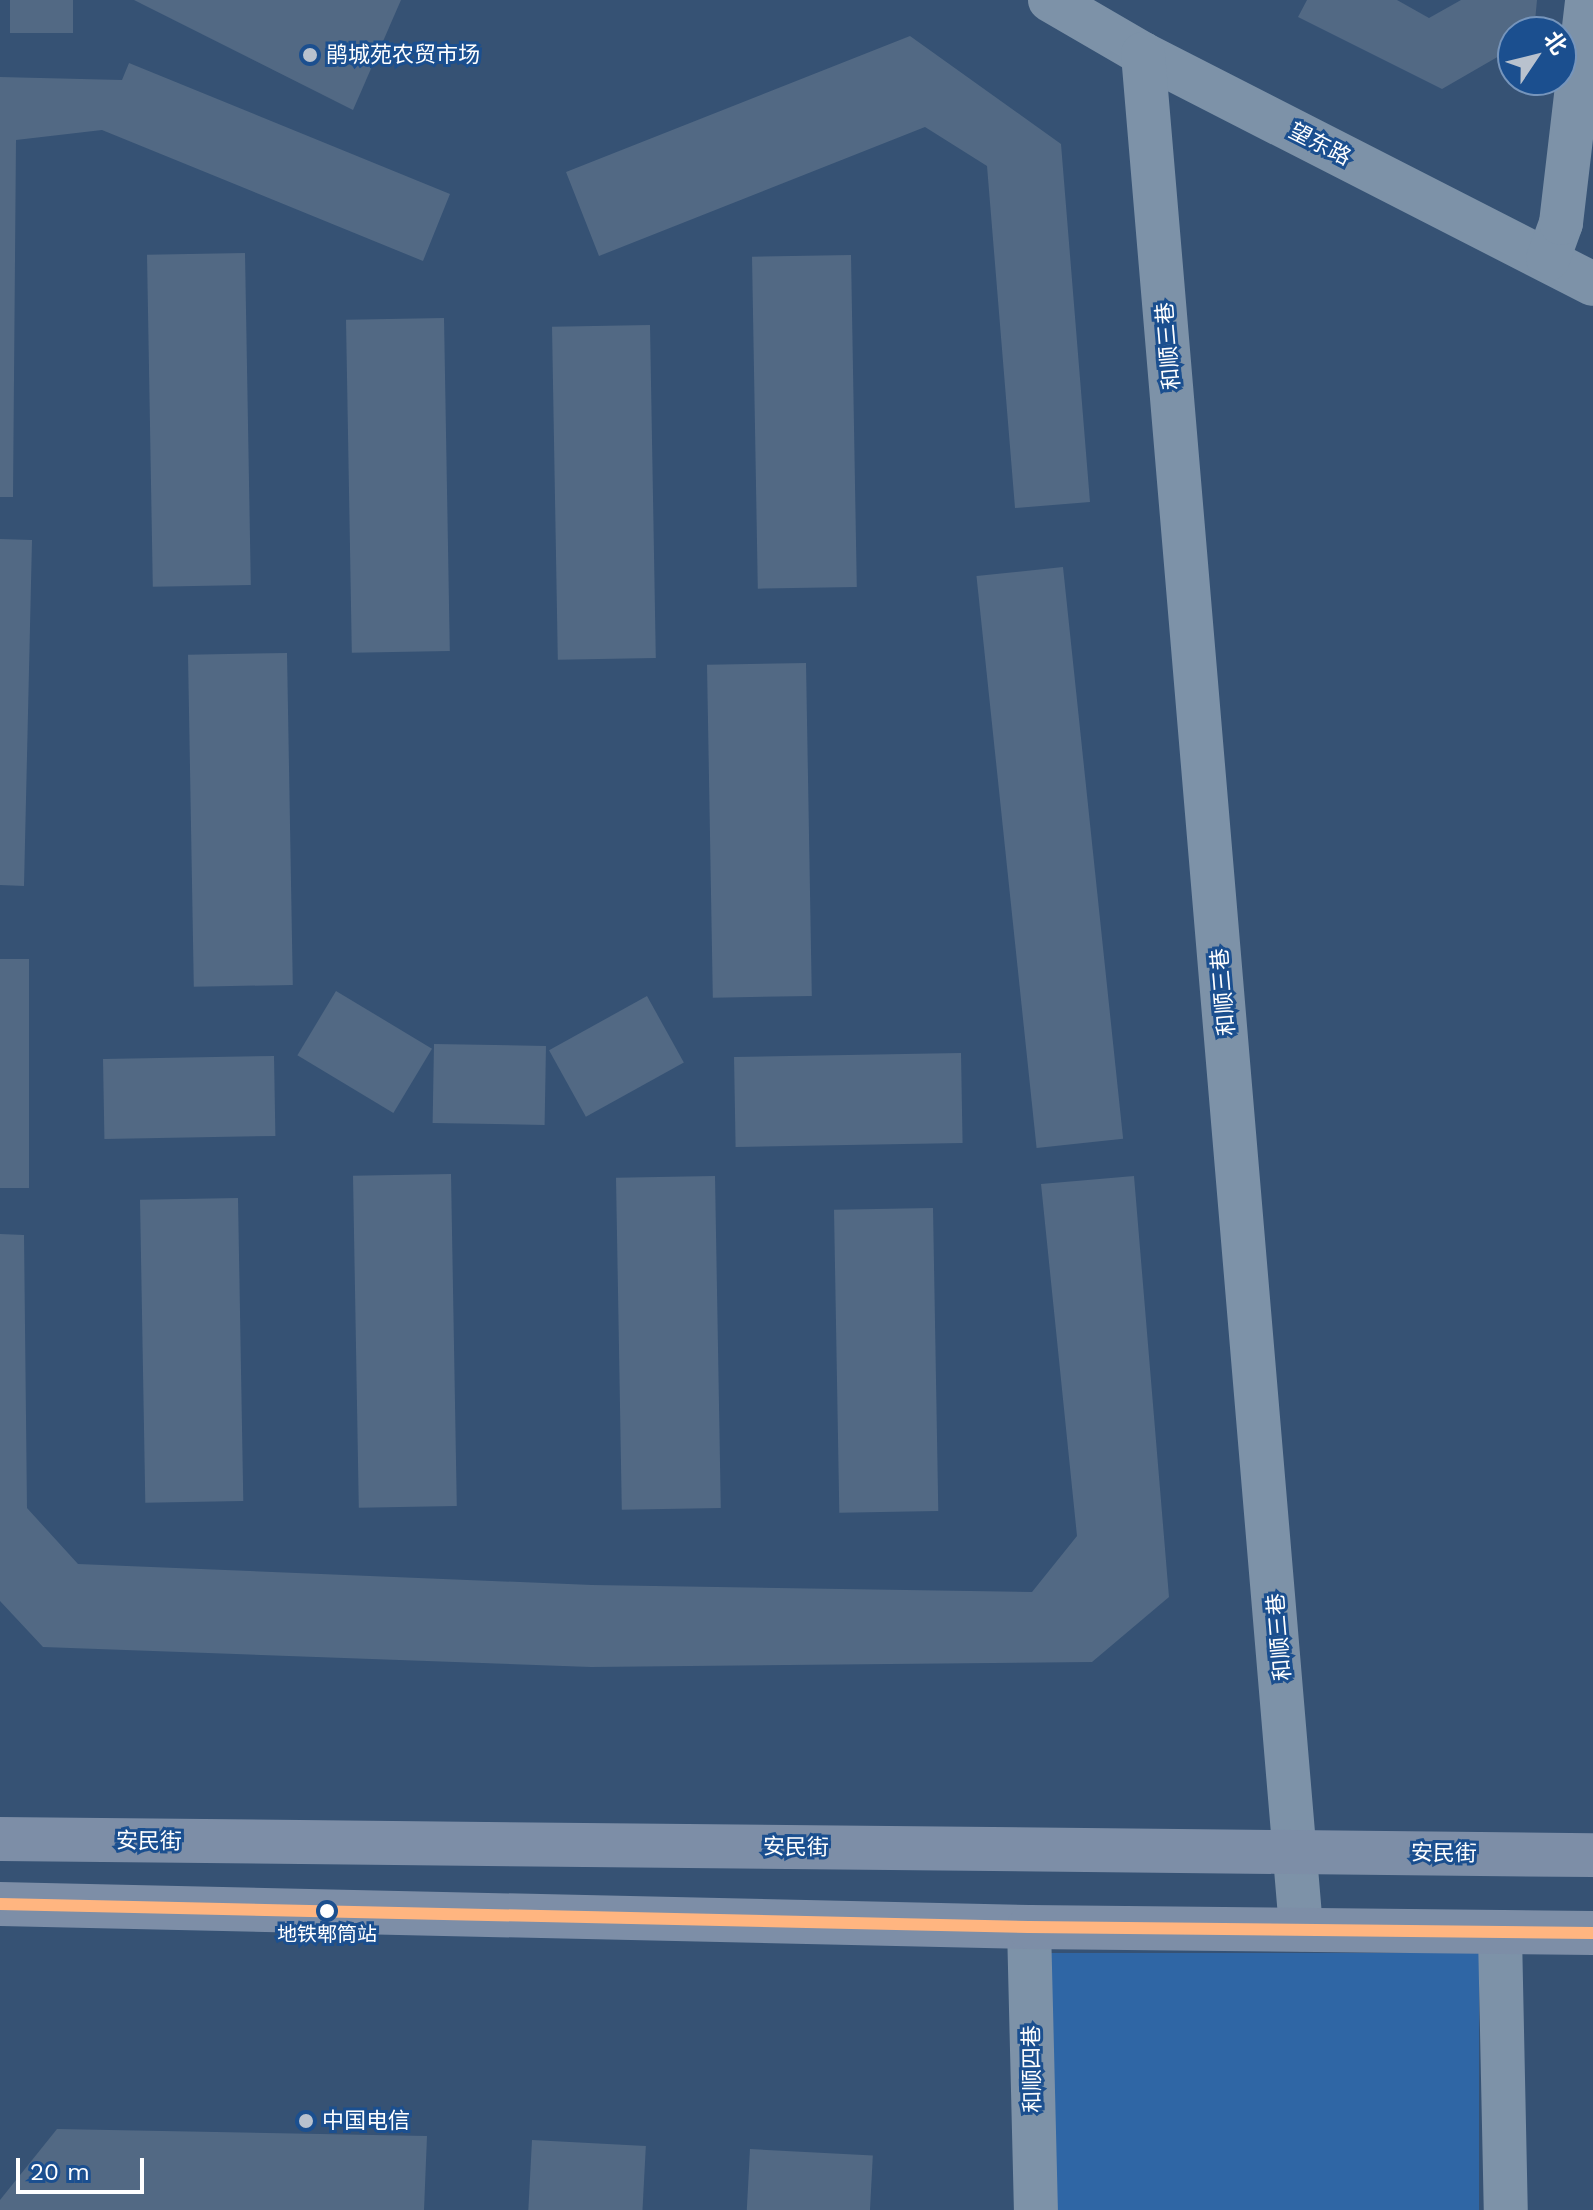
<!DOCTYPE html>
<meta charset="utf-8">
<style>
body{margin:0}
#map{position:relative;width:1593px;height:2210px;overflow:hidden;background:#365274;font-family:"Work Sans","Noto Sans SC",sans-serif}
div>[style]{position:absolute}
.green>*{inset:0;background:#2f66a5;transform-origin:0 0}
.building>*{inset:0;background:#526984;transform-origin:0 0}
.minor>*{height:44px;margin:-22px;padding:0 22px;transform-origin:22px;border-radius:22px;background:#7d92a8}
.major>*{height:44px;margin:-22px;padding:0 22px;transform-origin:22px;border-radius:22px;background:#7d8ea7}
.bus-1>*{height:12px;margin:-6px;padding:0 6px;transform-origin:6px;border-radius:6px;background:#ffb580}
.dots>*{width:22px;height:22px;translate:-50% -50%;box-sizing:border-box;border:4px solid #1b4f8f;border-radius:50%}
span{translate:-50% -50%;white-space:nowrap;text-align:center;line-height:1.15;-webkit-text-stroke:6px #1b4f8f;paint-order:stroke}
.bus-label{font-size:20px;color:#fff}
.poi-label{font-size:22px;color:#fff}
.left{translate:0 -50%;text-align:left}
.street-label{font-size:22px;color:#fff}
.north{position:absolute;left:1497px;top:16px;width:80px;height:80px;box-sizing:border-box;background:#1b4f8f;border:2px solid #7695bc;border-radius:50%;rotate:55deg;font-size:22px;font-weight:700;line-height:32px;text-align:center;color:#fff}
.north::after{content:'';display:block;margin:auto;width:28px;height:36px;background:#b9c2ce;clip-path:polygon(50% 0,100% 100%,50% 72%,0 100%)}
.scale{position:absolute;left:16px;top:2158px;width:128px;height:36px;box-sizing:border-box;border:4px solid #fff;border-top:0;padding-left:10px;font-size:24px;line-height:28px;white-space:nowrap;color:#fff;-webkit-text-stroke:6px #1b4f8f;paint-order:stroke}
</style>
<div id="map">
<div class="green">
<div style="left:1041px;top:1953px;width:438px;height:257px"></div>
</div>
<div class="building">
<div style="left:10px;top:0;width:63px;height:33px"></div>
<div style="clip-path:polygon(134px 0,401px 0,353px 110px)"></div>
<div style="clip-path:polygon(1307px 0,1397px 0,1429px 18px,1461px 0,1537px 0,1534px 32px,1513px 32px,1513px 48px,1442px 89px,1298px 17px)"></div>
<div style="clip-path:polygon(910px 36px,1061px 144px,1090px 502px,1015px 508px,987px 166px,925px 127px,599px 256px,566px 172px)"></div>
<div style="clip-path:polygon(129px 63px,450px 194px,423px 261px,102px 130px,16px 140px,13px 497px,0 497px,0 77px,122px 80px)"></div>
<div style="left:245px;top:253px;width:332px;height:98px;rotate:89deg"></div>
<div style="left:851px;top:255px;width:332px;height:99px;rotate:89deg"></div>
<div style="left:444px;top:318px;width:333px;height:98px;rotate:89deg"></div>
<div style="left:650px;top:325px;width:333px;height:98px;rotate:89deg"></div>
<div style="clip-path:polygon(0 539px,32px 540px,24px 886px,0 885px)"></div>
<div style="left:1063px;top:567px;width:575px;height:87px;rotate:84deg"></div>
<div style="left:287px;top:653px;width:332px;height:99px;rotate:89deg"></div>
<div style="left:806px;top:663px;width:333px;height:99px;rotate:89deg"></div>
<div style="left:0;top:959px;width:29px;height:229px"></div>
<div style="left:336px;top:991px;width:112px;height:75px;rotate:31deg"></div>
<div style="left:647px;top:996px;width:76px;height:112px;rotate:61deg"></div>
<div style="left:434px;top:1044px;width:112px;height:79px;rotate:1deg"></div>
<div style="left:961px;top:1053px;width:90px;height:227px;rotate:89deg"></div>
<div style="left:274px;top:1056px;width:80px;height:171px;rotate:89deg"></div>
<div style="left:451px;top:1174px;width:332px;height:98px;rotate:89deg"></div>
<div style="left:715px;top:1176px;width:332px;height:99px;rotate:89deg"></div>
<div style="clip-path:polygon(1134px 1176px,1169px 1597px,1092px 1662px,591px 1667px,43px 1647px,0 1601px,0 1234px,24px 1235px,27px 1508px,78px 1564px,592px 1585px,1032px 1592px,1077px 1536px,1041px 1184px)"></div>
<div style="left:238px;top:1198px;width:303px;height:98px;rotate:89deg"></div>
<div style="left:933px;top:1208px;width:303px;height:99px;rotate:89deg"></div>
<div style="clip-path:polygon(57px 2129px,427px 2136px,424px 2210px,0 2210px,0 2200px)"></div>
<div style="left:532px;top:2140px;width:114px;height:70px;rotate:3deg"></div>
<div style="left:750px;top:2149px;width:123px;height:61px;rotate:3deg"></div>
</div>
<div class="minor">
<div style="left:1050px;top:0;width:108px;rotate:30.1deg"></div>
<div style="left:1143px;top:54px;width:505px;rotate:27.07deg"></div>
<div style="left:1143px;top:54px;width:1882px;rotate:85.18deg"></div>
<div style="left:1548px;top:259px;width:38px;rotate:-70deg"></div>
<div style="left:1561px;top:223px;width:225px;rotate:-83.3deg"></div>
<div style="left:1029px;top:1927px;width:283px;rotate:88.6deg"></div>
<div style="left:1500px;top:1935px;width:275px;rotate:88.8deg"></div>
</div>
<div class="major">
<div style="left:0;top:1839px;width:1593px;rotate:0.58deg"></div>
<div style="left:0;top:1904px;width:1029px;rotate:1.28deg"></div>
<div style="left:1029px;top:1927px;width:564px;rotate:0.61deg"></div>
</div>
<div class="bus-1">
<div style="left:0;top:1904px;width:1029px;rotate:1.28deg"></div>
<div style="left:1029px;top:1927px;width:564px;rotate:0.61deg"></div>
</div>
<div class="dots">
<div style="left:310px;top:55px;background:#b9c2ce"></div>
<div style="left:327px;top:1911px;background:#fff"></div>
<div style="left:306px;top:2121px;background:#b9c2ce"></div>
</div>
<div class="bus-label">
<span style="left:327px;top:1934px">地铁郫筒站</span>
</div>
<div class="poi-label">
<span class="left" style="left:326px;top:55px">鹃城苑农贸市场</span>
<span class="left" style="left:322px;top:2121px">中国电信</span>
</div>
<div class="street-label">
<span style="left:1320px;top:144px;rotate:27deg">望东路</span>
<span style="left:1168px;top:346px;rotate:-95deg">和顺三巷</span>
<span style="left:1223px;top:992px;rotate:-95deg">和顺三巷</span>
<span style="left:1279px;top:1637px;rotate:-95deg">和顺三巷</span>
<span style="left:149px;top:1841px;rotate:1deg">安民街</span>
<span style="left:796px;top:1847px;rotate:1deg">安民街</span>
<span style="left:1444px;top:1853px;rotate:1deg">安民街</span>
<span style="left:1032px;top:2069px;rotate:-91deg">和顺四巷</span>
</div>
<div class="north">北</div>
<div class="scale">20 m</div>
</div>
